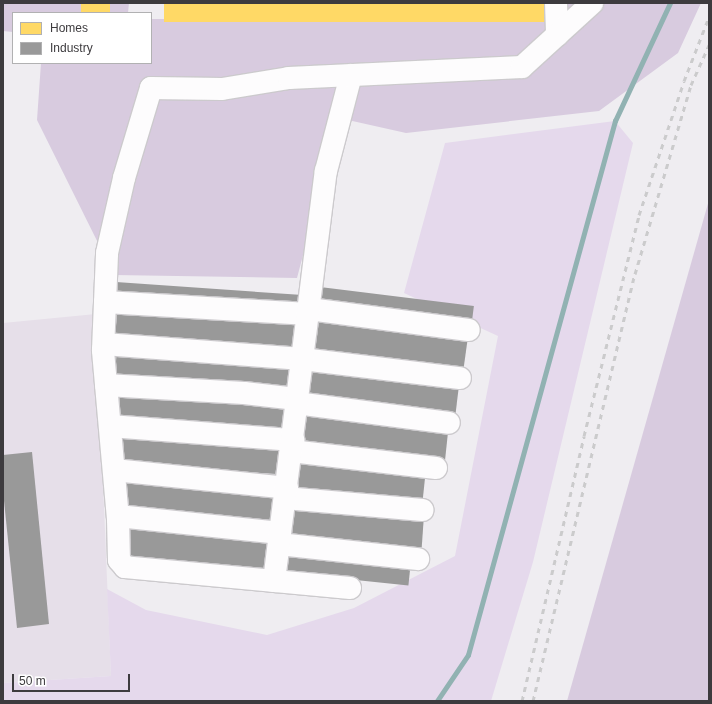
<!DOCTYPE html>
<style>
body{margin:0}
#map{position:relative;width:712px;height:704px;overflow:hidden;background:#efedf1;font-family:Helvetica,sans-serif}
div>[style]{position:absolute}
.built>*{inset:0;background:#e6dfe9}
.green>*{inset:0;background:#e5d9ec}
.forest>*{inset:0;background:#d8cbdf}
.homes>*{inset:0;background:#ffd966;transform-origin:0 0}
.industry>*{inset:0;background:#999;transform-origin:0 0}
.stream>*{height:4.5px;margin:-2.25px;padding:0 2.25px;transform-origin:2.25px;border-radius:2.25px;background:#91b2b2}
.roads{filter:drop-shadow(1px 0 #cccacd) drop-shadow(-1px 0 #cccacd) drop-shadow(0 1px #cccacd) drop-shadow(0 -1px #cccacd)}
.minor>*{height:22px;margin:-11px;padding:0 11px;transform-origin:11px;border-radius:11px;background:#fdfcfd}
.rail>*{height:3px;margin-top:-1.5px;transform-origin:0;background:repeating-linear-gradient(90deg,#cbcbcc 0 5px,transparent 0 10px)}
span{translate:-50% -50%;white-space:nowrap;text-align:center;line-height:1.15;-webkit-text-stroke:4px #fff;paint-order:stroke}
.frame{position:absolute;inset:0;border:4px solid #3d3b3e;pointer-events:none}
.legend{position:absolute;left:12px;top:12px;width:140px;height:52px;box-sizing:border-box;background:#fff;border:1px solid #b1b1b2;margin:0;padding:5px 7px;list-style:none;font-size:12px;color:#3d3b3e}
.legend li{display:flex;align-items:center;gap:8px;height:20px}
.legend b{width:20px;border:1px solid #b1b1b2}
.scale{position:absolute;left:12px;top:674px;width:118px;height:18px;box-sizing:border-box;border:2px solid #3d3b3e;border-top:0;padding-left:5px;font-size:12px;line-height:14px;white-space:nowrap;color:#3d3b3e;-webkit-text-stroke:3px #fff;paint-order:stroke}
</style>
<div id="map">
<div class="built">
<div style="clip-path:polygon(96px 314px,111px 676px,3px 683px,3px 323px)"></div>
</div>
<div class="green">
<div style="clip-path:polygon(615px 121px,633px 143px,533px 562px,491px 701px,3px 701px,3px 683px,111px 676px,107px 589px,146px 610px,267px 635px,354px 608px,455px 556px,498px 336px,404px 293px,445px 143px)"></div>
</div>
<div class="forest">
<div style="clip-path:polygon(3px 3px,129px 3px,128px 13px,13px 13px,13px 32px,3px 31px)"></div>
<div style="clip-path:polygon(525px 3px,701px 3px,678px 53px,599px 111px,406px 133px,339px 118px,297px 278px,114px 275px,37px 120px,41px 63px,151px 63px,151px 19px,554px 20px)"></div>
<div style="clip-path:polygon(709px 200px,709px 701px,567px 701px)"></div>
</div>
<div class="homes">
<div style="left:81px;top:3px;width:29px;height:10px"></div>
<div style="left:164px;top:3px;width:383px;height:19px"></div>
</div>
<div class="industry">
<div style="left:116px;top:282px;width:187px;height:15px;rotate:4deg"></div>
<div style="left:320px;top:287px;width:155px;height:17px;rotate:7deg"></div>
<div style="left:117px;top:311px;width:184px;height:30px;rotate:4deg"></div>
<div style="left:316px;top:319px;width:153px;height:33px;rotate:8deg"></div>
<div style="left:117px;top:350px;width:176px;height:29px;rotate:5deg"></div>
<div style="left:309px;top:368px;width:151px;height:31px;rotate:7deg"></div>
<div style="clip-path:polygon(117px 392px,288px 402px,285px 431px,119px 417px)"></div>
<div style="left:303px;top:415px;width:146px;height:31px;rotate:6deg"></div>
<div style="left:119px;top:433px;width:167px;height:30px;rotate:4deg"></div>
<div style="clip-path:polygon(32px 452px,49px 624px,17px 628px,3px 491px,3px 455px)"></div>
<div style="left:299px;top:462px;width:127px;height:30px;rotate:6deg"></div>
<div style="left:125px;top:480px;width:153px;height:31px;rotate:6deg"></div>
<div style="left:288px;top:510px;width:136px;height:28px;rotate:4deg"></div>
<div style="left:125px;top:527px;width:148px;height:31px;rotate:6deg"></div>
<div style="left:281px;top:554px;width:130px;height:18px;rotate:6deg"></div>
</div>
<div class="stream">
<div style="left:437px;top:701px;width:55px;rotate:-56deg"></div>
<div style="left:468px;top:655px;width:554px;rotate:-74.61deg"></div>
<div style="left:615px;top:121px;width:130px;rotate:-65deg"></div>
</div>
<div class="roads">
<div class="minor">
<div style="left:556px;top:3px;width:32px;rotate:88deg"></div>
<div style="left:105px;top:302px;width:204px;rotate:3.4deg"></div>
<div style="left:309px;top:309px;width:161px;rotate:7.5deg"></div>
<div style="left:104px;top:344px;width:199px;rotate:4.3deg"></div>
<div style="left:302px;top:359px;width:159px;rotate:6.9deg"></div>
<div style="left:106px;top:385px;width:138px;rotate:3.3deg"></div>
<div style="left:244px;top:393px;width:53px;rotate:6.5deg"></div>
<div style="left:296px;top:403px;width:154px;rotate:7.4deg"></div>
<div style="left:110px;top:426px;width:184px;rotate:4.4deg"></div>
<div style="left:291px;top:451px;width:146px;rotate:6.7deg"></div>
<div style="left:114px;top:470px;width:174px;rotate:5.9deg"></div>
<div style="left:285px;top:498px;width:138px;rotate:5deg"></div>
<div style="left:118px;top:516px;width:163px;rotate:6deg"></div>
<div style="left:279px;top:544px;width:140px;rotate:6.2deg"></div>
<div style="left:274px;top:581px;width:413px;rotate:-82.8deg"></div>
<div style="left:326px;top:171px;width:99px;rotate:-75.4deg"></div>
<div style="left:350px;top:588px;width:226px;rotate:-174.7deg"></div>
<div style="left:125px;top:567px;width:9px;rotate:-131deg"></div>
<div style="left:119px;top:560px;width:41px;rotate:-91.4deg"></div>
<div style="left:118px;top:519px;width:170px;rotate:-95.1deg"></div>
<div style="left:103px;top:350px;width:97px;rotate:-87.6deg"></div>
<div style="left:107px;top:253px;width:77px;rotate:-77.2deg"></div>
<div style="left:124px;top:178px;width:94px;rotate:-73.3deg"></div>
<div style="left:151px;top:88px;width:71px;rotate:0.8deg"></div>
<div style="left:222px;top:89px;width:68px;rotate:-9.3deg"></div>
<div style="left:289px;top:78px;width:233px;rotate:-2.7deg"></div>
<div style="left:522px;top:67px;width:95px;rotate:-42.4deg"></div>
</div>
</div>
<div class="rail">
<div style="left:522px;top:701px;width:272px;rotate:-76.8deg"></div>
<div style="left:584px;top:436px;width:228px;rotate:-76deg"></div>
<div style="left:639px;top:215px;width:141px;rotate:-71.4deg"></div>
<div style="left:684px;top:81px;width:69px;rotate:-68.7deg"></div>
<div style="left:533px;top:701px;width:439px;rotate:-76.6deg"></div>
<div style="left:635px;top:274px;width:197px;rotate:-73.5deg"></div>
<div style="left:691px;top:85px;width:44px;rotate:-65.8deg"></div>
</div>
<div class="frame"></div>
<ul class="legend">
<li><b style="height:11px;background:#ffd966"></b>Homes</li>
<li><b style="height:11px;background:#999"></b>Industry</li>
</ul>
<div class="scale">50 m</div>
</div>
